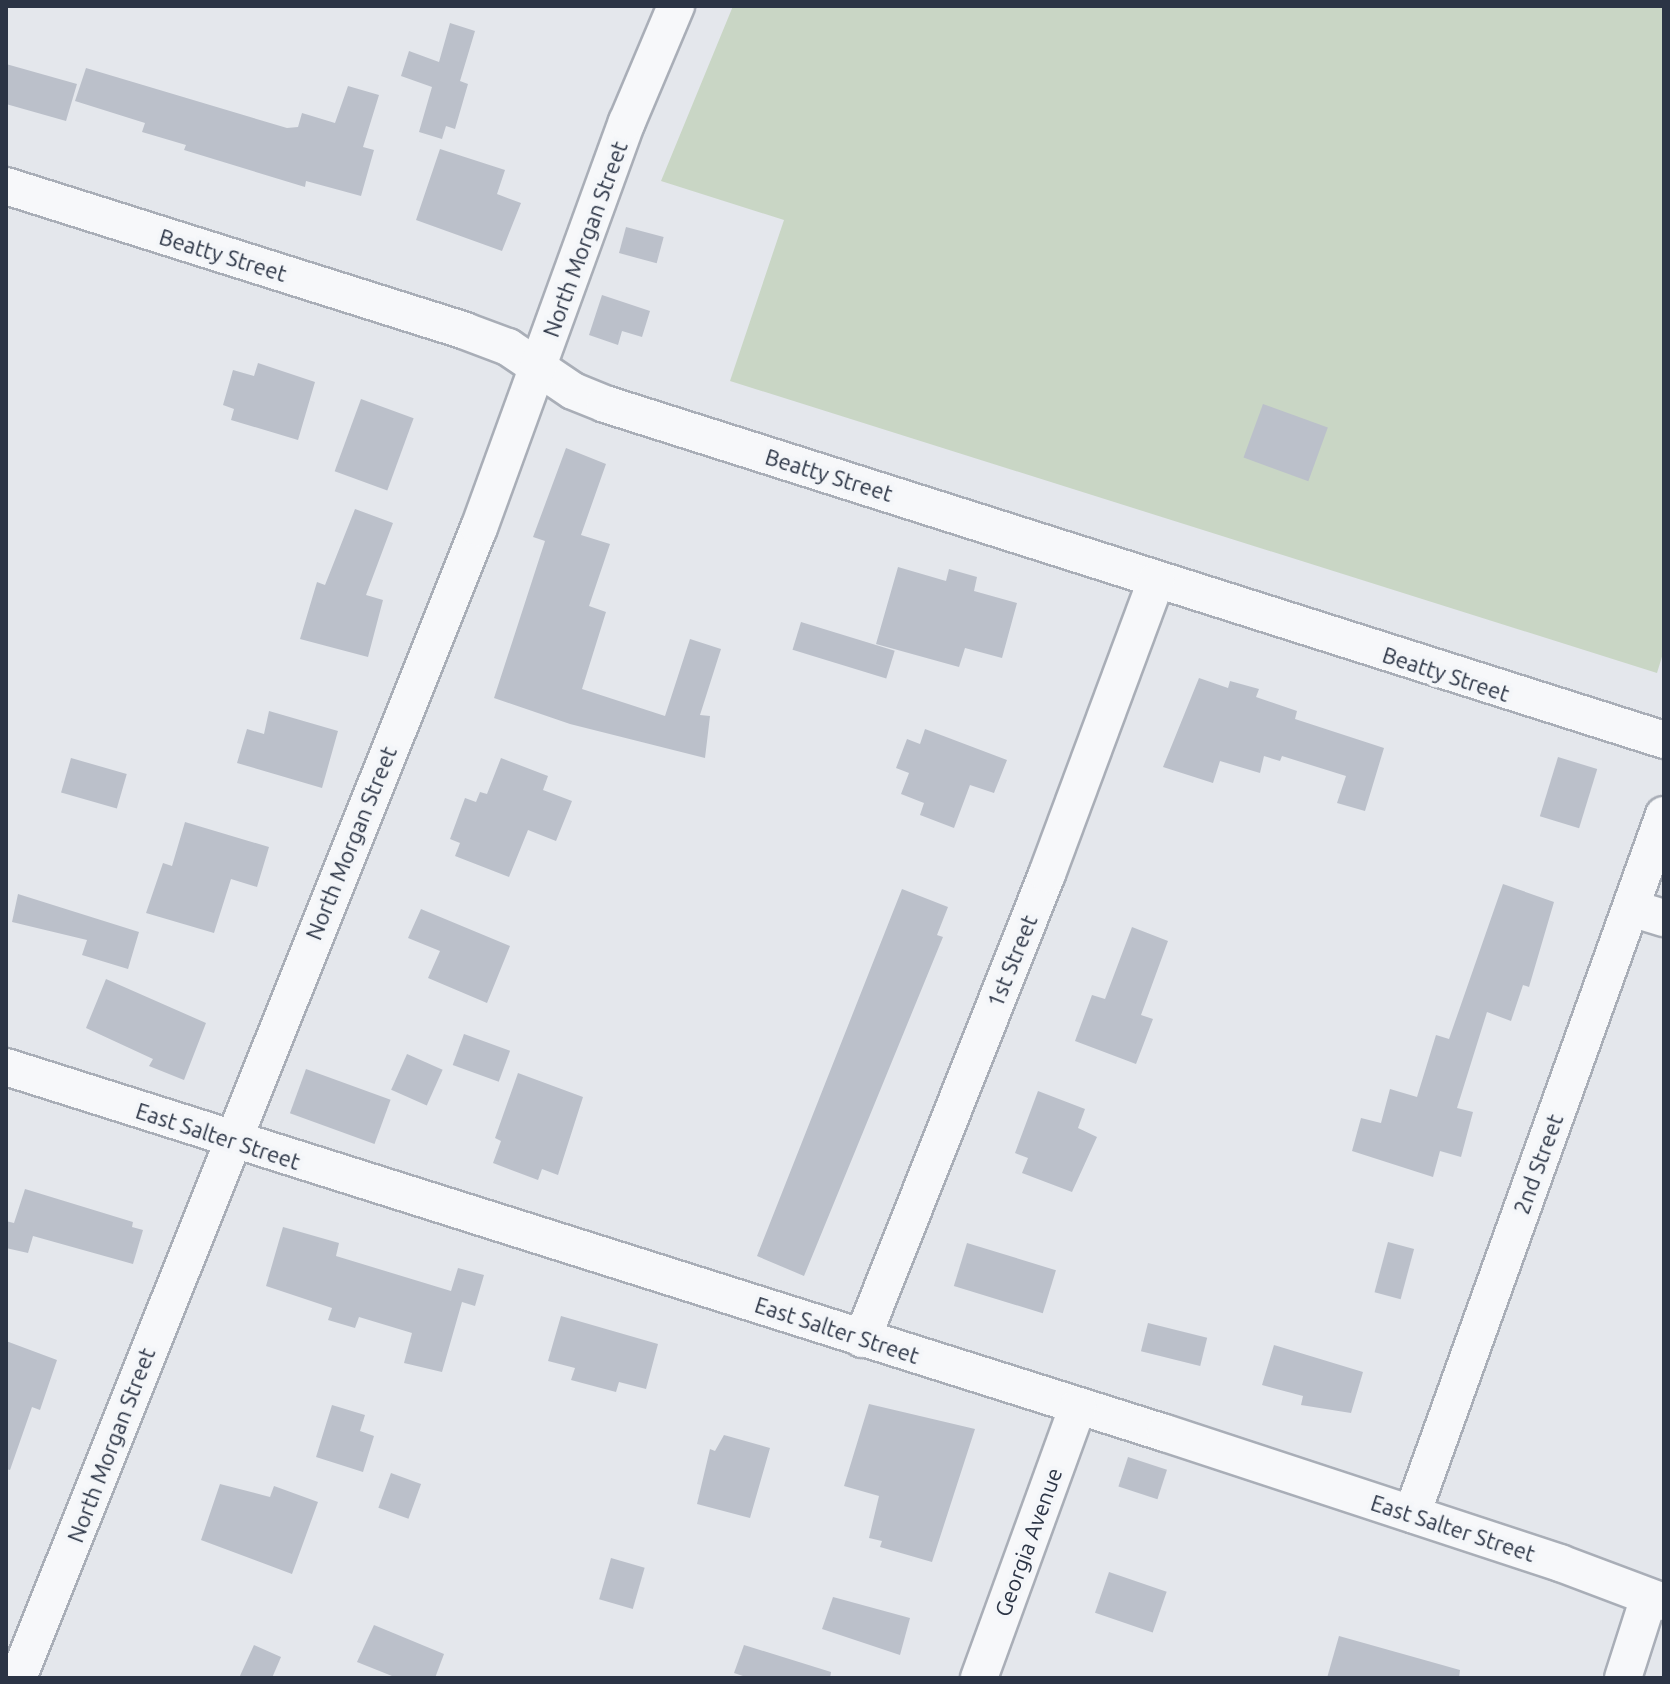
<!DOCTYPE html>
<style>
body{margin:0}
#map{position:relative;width:1670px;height:1684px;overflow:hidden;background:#e4e7ec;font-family:Ubuntu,sans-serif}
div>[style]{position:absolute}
.green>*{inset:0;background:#c9d6c5}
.building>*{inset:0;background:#bbc0ca;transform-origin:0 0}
.roads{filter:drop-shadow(2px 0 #a9aeb7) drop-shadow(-2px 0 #a9aeb7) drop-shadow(0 2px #a9aeb7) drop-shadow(0 -2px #a9aeb7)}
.street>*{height:36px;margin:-18px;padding:0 18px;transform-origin:18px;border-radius:18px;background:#f7f8fa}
span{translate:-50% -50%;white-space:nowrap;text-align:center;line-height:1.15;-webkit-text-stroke:8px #f4f6f9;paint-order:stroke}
.street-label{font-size:22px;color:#2b3445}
.frame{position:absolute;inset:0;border:8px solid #2b3445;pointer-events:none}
</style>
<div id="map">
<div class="green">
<div style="clip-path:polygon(733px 6px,1664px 6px,1664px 650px,1657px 673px,730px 381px,784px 220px,661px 181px)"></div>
</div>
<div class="building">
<div style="clip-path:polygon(450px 23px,475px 31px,460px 81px,468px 84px,455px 129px,446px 126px,442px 139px,419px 132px,432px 87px,401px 76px,409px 51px,439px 62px)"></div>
<div style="clip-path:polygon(6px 64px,77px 84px,66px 121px,6px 104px)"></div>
<div style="clip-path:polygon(86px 68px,287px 128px,298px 127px,302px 113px,335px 123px,348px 86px,379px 95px,363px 147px,374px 150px,361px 196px,306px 181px,305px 187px,184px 150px,186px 145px,142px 132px,145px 123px,75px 101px)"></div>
<div style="clip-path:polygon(440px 149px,505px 170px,497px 194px,521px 203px,502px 251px,416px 220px)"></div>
<div style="left:626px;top:227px;width:39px;height:27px;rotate:15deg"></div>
<div style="clip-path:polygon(602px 295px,650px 311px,642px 337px,622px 331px,618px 345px,589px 335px)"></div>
<div style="clip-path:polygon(258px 363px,315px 382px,298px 440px,231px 420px,234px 409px,223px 405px,233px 370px,254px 376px)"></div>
<div style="left:361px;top:399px;width:56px;height:77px;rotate:20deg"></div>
<div style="left:1263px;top:404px;width:69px;height:57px;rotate:20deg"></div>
<div style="clip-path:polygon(566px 448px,606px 464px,581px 535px,610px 544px,589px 606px,606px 612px,582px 689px,665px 716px,690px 639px,721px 649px,700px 715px,710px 716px,705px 758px,570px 724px,494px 698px,545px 541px,533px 537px)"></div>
<div style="clip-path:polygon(355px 509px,393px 523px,366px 595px,383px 600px,368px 657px,300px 639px,317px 582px,325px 585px)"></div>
<div style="clip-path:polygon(898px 567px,946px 581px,949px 569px,977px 577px,974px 591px,1017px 603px,1002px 658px,965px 648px,959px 667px,876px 644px)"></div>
<div style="left:801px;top:622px;width:98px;height:29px;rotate:17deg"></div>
<div style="clip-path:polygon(1199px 678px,1228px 688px,1230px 681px,1259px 689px,1256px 697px,1297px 711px,1295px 719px,1384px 748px,1365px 811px,1337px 803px,1346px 776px,1282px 756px,1280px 761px,1264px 756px,1260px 773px,1220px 761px,1213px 783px,1163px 767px)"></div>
<div style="clip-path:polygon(269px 711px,338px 731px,322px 788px,237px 763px,247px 729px,264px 734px)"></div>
<div style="clip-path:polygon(925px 729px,1007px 760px,994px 793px,970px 785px,954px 828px,920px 815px,924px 803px,901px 794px,909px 773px,896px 768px,907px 739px,920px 744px)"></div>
<div style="left:1558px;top:757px;width:41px;height:62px;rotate:17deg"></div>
<div style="left:71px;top:758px;width:58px;height:36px;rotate:16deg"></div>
<div style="clip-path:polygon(501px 758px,548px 776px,543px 790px,572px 801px,556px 841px,528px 830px,509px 877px,455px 856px,460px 843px,450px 839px,465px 798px,476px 802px,480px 792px,487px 794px)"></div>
<div style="clip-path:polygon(185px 822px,269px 847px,257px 887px,231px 879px,214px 933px,146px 913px,163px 863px,172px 866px)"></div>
<div style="clip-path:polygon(1503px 884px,1554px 902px,1529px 987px,1523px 985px,1511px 1021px,1487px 1012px,1457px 1108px,1473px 1112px,1461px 1157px,1440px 1151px,1433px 1177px,1352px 1151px,1361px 1118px,1381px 1123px,1390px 1089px,1417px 1097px,1436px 1035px,1449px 1039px)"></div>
<div style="clip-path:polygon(902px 889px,948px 907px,937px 935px,943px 937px,804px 1276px,757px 1256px)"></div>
<div style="clip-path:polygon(18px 894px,139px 932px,128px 969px,82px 955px,87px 940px,12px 922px)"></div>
<div style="clip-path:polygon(421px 909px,510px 946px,487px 1003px,428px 978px,440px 951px,408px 938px)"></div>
<div style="clip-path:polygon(1132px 927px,1168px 941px,1141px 1015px,1153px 1019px,1136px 1064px,1075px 1041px,1092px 995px,1105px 999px)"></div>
<div style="clip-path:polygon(106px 979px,206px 1023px,184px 1080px,149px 1066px,153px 1059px,86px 1028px)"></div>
<div style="left:464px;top:1034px;width:49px;height:33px;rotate:20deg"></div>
<div style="left:407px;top:1054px;width:39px;height:39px;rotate:24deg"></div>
<div style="left:306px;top:1069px;width:90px;height:47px;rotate:20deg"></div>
<div style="clip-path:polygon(518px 1073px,583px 1097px,558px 1175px,542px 1169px,538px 1180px,493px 1163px,501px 1141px,495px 1138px)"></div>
<div style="clip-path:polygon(1038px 1091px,1085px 1109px,1078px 1128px,1097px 1137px,1072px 1192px,1022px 1173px,1028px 1158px,1015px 1153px)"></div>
<div style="clip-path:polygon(25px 1189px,133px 1222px,132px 1227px,143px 1230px,133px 1264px,33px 1236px,28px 1253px,6px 1248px,6px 1221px,14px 1223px)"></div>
<div style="clip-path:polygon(283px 1227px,339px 1243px,336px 1256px,451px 1291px,458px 1268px,484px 1275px,475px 1306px,462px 1302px,442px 1372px,404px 1363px,412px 1333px,359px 1317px,355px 1328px,328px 1320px,332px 1308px,266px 1286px)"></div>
<div style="left:1388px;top:1242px;width:27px;height:52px;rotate:15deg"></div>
<div style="left:967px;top:1243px;width:93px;height:45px;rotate:17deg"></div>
<div style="clip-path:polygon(561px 1316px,658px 1344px,646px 1389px,619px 1382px,616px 1392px,571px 1380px,575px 1368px,548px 1361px)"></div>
<div style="left:1148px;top:1323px;width:61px;height:29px;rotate:14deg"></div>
<div style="clip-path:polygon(6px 1341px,57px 1360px,40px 1410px,32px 1407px,10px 1470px,6px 1469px)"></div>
<div style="clip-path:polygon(1274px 1345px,1363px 1372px,1351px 1413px,1301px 1405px,1303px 1396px,1262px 1385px)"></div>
<div style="clip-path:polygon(869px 1404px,975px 1429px,932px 1562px,880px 1547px,882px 1541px,869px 1538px,879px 1496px,844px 1486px)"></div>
<div style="clip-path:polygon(332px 1405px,365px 1415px,360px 1431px,374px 1436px,363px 1472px,316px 1457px)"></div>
<div style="clip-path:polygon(724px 1435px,770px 1448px,750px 1518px,697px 1504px,710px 1449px,715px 1451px)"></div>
<div style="left:1128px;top:1457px;width:41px;height:31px;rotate:18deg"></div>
<div style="left:391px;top:1473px;width:32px;height:37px;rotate:20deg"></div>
<div style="clip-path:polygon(220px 1484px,270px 1497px,274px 1486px,318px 1502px,292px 1574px,201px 1540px)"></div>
<div style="left:611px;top:1558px;width:35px;height:43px;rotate:16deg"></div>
<div style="left:1109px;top:1572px;width:61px;height:43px;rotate:19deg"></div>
<div style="clip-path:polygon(833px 1597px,910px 1618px,900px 1655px,822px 1629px)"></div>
<div style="clip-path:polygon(374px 1625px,444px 1654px,435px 1678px,397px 1678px,357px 1662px)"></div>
<div style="clip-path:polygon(1339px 1636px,1460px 1670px,1459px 1678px,1327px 1678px)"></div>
<div style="clip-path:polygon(254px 1645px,281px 1657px,272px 1678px,239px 1678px)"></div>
<div style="clip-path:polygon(744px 1645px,831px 1672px,830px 1678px,749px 1678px,734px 1673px)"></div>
</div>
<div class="roads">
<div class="street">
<div style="left:6px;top:186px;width:481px;rotate:17.5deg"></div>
<div style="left:465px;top:331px;width:46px;rotate:20.4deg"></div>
<div style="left:508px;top:347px;width:78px;rotate:34.1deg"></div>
<div style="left:573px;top:391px;width:35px;rotate:22deg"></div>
<div style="left:605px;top:404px;width:1111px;rotate:17.6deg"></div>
<div style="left:1631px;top:908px;width:34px;rotate:17deg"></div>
<div style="left:6px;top:1067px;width:1215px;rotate:17.53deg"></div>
<div style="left:1165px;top:1433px;width:416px;rotate:18.2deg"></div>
<div style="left:1560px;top:1563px;width:111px;rotate:20.6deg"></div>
<div style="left:862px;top:1339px;width:500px;rotate:-68.3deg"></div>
<div style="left:1047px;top:874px;width:313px;rotate:-69.6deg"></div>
<div style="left:1412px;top:1514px;width:743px;rotate:-70.18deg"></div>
<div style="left:18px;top:1678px;width:1239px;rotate:-68.16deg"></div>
<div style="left:479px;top:528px;width:432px;rotate:-70deg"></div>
<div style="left:627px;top:122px;width:126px;rotate:-67.1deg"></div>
<div style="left:979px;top:1678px;width:289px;rotate:-70deg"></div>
<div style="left:1623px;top:1678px;width:85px;rotate:-72.2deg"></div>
</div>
</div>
<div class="street-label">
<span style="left:585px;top:239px;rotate:-70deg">North Morgan Street</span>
<span style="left:223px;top:255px;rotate:17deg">Beatty Street</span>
<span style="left:829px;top:475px;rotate:17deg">Beatty Street</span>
<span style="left:1446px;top:674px;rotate:18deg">Beatty Street</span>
<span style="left:351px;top:843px;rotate:-68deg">North Morgan Street</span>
<span style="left:1012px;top:961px;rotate:-68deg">1st Street</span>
<span style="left:218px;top:1136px;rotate:18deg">East Salter Street</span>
<span style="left:1538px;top:1164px;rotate:-70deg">2nd Street</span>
<span style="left:837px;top:1330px;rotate:18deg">East Salter Street</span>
<span style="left:111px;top:1445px;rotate:-69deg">North Morgan Street</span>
<span style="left:1453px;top:1528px;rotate:18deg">East Salter Street</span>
<span style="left:1028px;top:1542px;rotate:-70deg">Georgia Avenue</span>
</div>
<div class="frame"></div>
</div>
